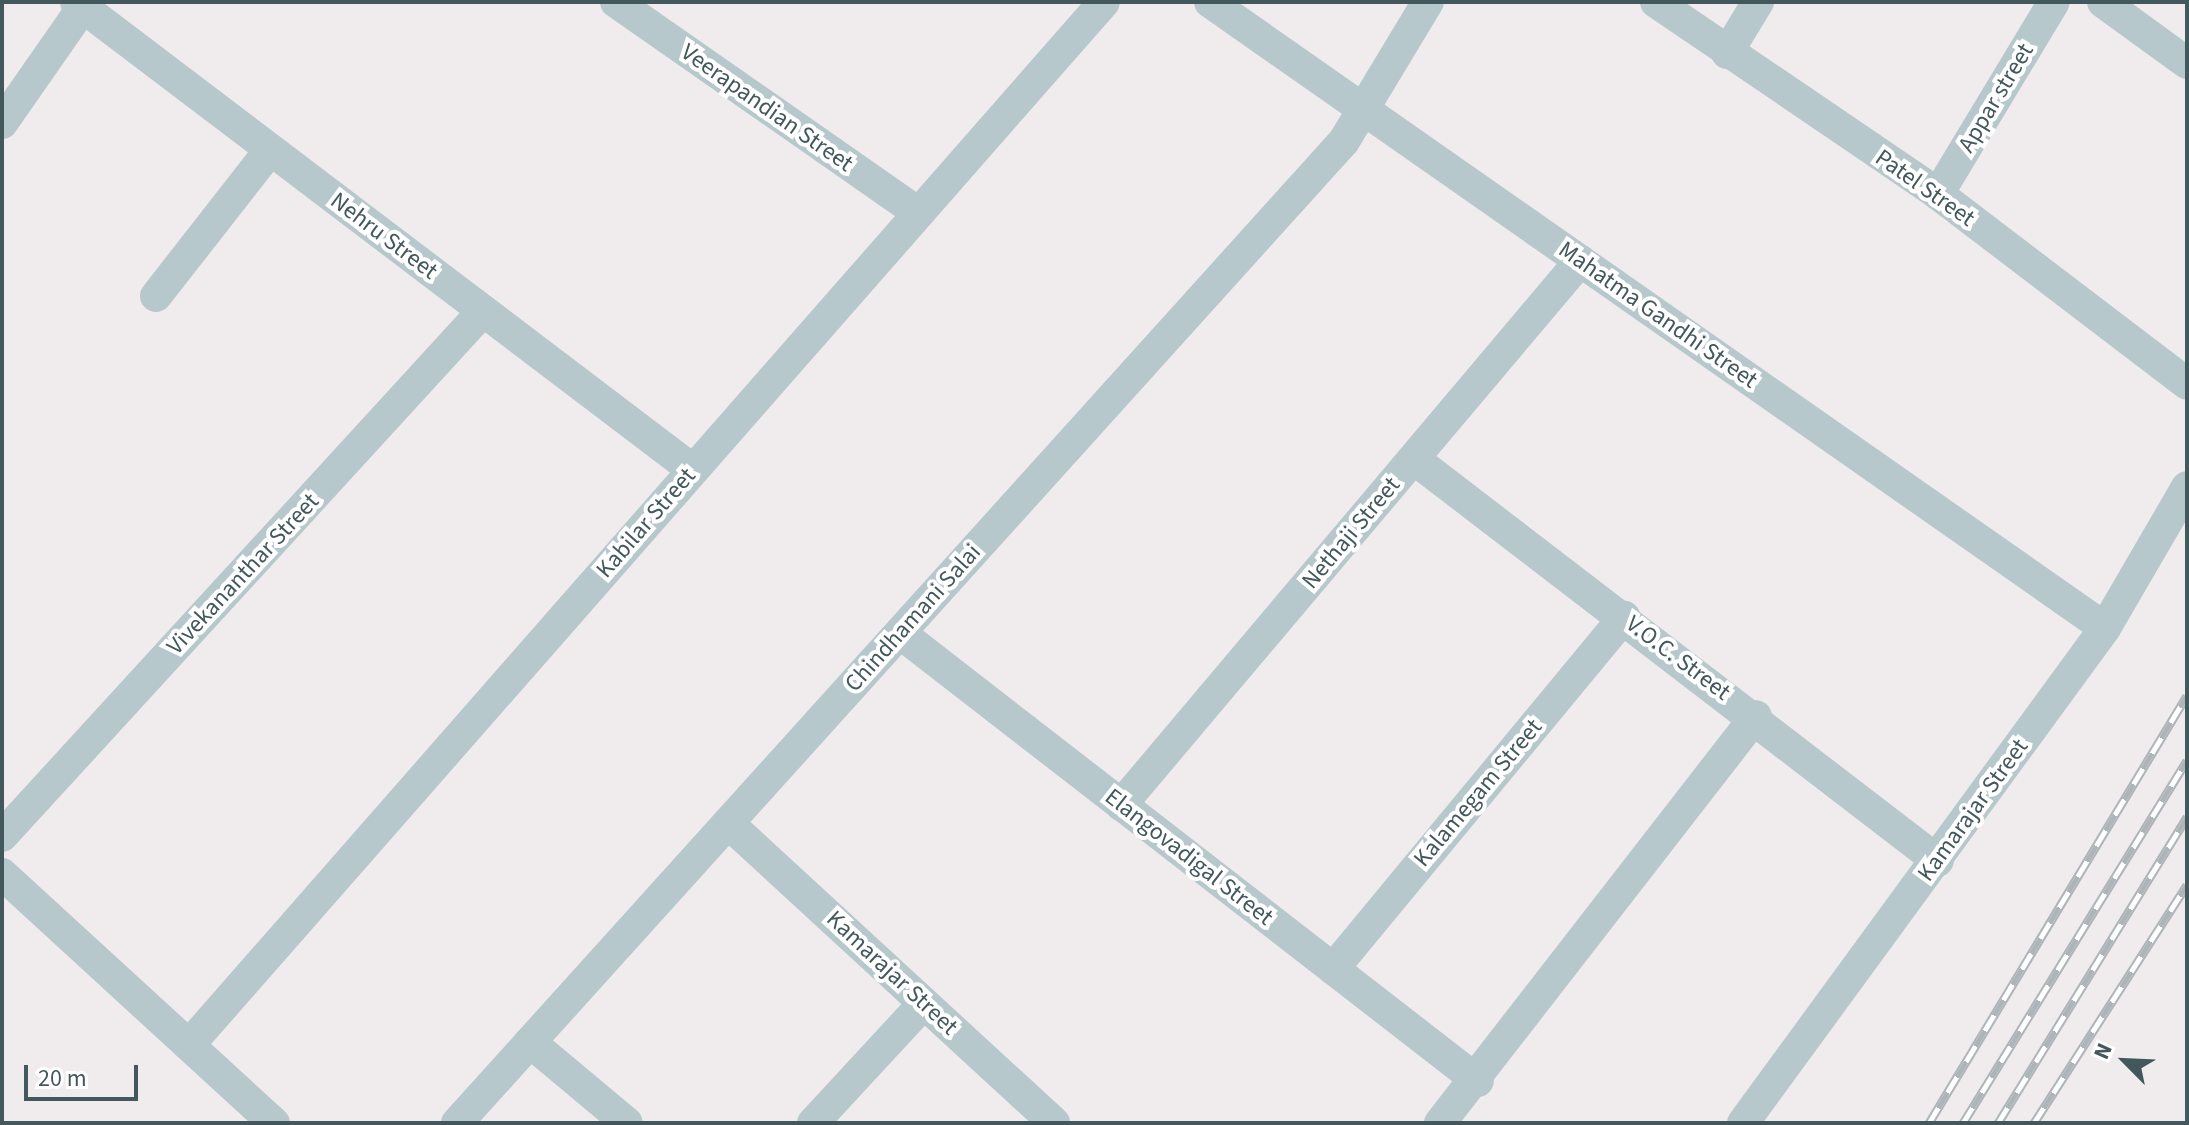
<!DOCTYPE html>
<style>
body{margin:0}
#map{position:relative;width:2189px;height:1125px;overflow:hidden;background:#f0ecee;font-family:"Source Sans 3",sans-serif}
div>[style]{position:absolute}
.minor>*{height:32px;margin:-16px;padding:0 16px;transform-origin:16px;border-radius:16px;background:#b6c8cc}
.rail>*{height:9px;margin-top:-4.5px;transform-origin:0;background:repeating-linear-gradient(90deg,#fff 0 18px,#aeb5b8 0 36px);box-sizing:border-box;border-block:2px solid #aeb5b8}
span{translate:-50% -50%;white-space:nowrap;text-align:center;line-height:1.15;-webkit-text-stroke:8px #fff;paint-order:stroke}
.street-label{font-size:24px;color:#43585c}
.frame{position:absolute;inset:0;border:4px solid #43585c;pointer-events:none}
.north{position:absolute;left:2085px;top:1021px;width:80px;height:80px;-webkit-text-stroke:6px #fff;paint-order:stroke;rotate:294deg;font-size:22px;font-weight:700;line-height:32px;text-align:center;color:#43585c}
.north::after{content:'';display:block;margin:auto;width:28px;height:36px;background:#43585c;clip-path:polygon(50% 0,100% 100%,50% 72%,0 100%)}
.scale{position:absolute;left:24px;top:1065px;width:114px;height:36px;box-sizing:border-box;border:4px solid #43585c;border-top:0;padding-left:10px;font-size:24px;line-height:28px;white-space:nowrap;color:#43585c;-webkit-text-stroke:6px #fff;paint-order:stroke}
</style>
<div id="map">
<div class="minor">
<div style="left:76px;top:2px;width:774px;rotate:37.18deg"></div>
<div style="left:616px;top:2px;width:369px;rotate:34.9deg"></div>
<div style="left:1210px;top:2px;width:1092px;rotate:34.97deg"></div>
<div style="left:1656px;top:2px;width:341px;rotate:34.2deg"></div>
<div style="left:1938px;top:194px;width:313px;rotate:37.3deg"></div>
<div style="left:2103px;top:2px;width:104px;rotate:36deg"></div>
<div style="left:1727px;top:53px;width:60px;rotate:-58.7deg"></div>
<div style="left:2px;top:123px;width:141px;rotate:-55.1deg"></div>
<div style="left:1938px;top:194px;width:224px;rotate:-58.9deg"></div>
<div style="left:156px;top:296px;width:185px;rotate:-52deg"></div>
<div style="left:1414px;top:459px;width:660px;rotate:37.49deg"></div>
<div style="left:900px;top:633px;width:731px;rotate:37.78deg"></div>
<div style="left:1121px;top:805px;width:712px;rotate:-49.84deg"></div>
<div style="left:728px;top:823px;width:443px;rotate:42.6deg"></div>
<div style="left:2px;top:836px;width:712px;rotate:-47.5deg"></div>
<div style="left:2px;top:874px;width:369px;rotate:42.5deg"></div>
<div style="left:1333px;top:969px;width:457px;rotate:-50.4deg"></div>
<div style="left:530px;top:1042px;width:126px;rotate:39.9deg"></div>
<div style="left:189px;top:1045px;width:1387px;rotate:-48.74deg"></div>
<div style="left:457px;top:1123px;width:1323px;rotate:-47.91deg"></div>
<div style="left:1344px;top:141px;width:162px;rotate:-58.9deg"></div>
<div style="left:813px;top:1123px;width:163px;rotate:-47.2deg"></div>
<div style="left:1440px;top:1123px;width:515px;rotate:-52.17deg"></div>
<div style="left:1743px;top:1123px;width:613px;rotate:-53.82deg"></div>
<div style="left:2105px;top:628px;width:163px;rotate:-59.8deg"></div>
</div>
<div class="rail">
<div style="left:1929px;top:1123px;width:499px;rotate:-58.9deg"></div>
<div style="left:1963px;top:1123px;width:426px;rotate:-58.3deg"></div>
<div style="left:1998px;top:1123px;width:360px;rotate:-58.3deg"></div>
<div style="left:2034px;top:1123px;width:283px;rotate:-57.3deg"></div>
</div>
<div class="street-label">
<span style="left:1996px;top:98px;rotate:-59deg">Appar street</span>
<span style="left:767px;top:108px;rotate:35deg">Veerapandian Street</span>
<span style="left:1925px;top:188px;rotate:35deg">Patel Street</span>
<span style="left:384px;top:236px;rotate:37deg">Nehru Street</span>
<span style="left:1658px;top:315px;rotate:35deg">Mahatma Gandhi Street</span>
<span style="left:646px;top:523px;rotate:-49deg">Kabilar Street</span>
<span style="left:1351px;top:533px;rotate:-50deg">Nethaji Street</span>
<span style="left:243px;top:574px;rotate:-47deg">Vivekananthar Street</span>
<span style="left:913px;top:618px;rotate:-48deg">Chindhamani Salai</span>
<span style="left:1678px;top:658px;rotate:37deg">V.O.C. Street</span>
<span style="left:1478px;top:793px;rotate:-50deg">Kalamegam Street</span>
<span style="left:1973px;top:810px;rotate:-54deg">Kamarajar Street</span>
<span style="left:1189px;top:857px;rotate:38deg">Elangovadigal Street</span>
<span style="left:892px;top:973px;rotate:43deg">Kamarajar Street</span>
</div>
<div class="frame"></div>
<div class="north">N</div>
<div class="scale">20 m</div>
</div>
